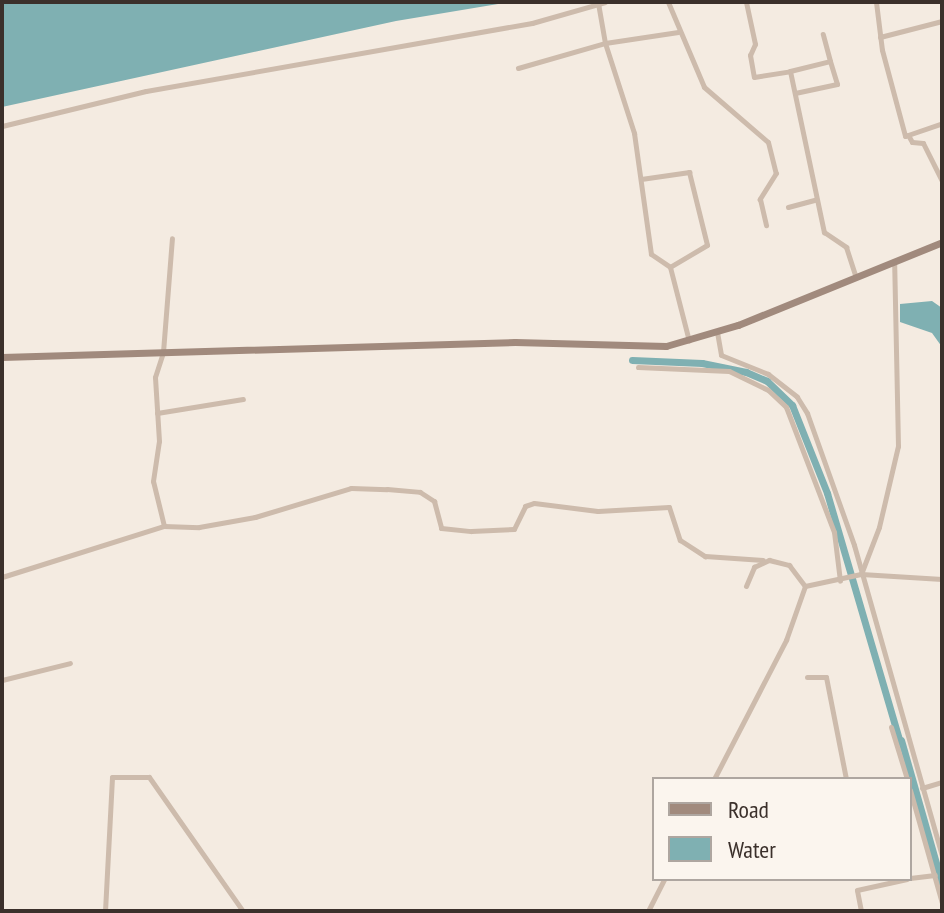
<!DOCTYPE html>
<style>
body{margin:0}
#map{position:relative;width:944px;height:913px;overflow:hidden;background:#f4ebe1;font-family:"PT Sans Narrow",sans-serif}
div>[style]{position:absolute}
.water>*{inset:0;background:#7fb0b2}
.canal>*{height:7px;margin:-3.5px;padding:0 3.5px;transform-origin:3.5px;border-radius:3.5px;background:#7fb0b2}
.street>*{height:5px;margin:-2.5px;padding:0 2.5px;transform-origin:2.5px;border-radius:2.5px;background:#cdbbac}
.secondary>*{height:7px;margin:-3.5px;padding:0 3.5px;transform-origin:3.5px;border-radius:3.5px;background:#a18a7d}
span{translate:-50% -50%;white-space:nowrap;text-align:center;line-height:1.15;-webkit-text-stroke:7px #fbf5ee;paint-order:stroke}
.frame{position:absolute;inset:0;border:4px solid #3b302b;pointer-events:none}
.legend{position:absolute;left:652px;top:777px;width:260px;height:104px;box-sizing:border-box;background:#fbf5ee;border:2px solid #aea6a0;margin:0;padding:10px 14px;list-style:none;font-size:24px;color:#3b302b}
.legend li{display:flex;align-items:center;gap:16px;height:40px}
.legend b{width:40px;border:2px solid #aea6a0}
</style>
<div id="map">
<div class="water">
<div style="clip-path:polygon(2px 2px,510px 2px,396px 21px,2px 107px)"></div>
<div style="clip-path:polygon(932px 301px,942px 308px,942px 347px,932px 333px,900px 322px,900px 304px)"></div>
</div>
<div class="canal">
<div style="left:632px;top:360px;width:70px;rotate:2.5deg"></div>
<div style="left:702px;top:363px;width:45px;rotate:11.6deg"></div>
<div style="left:746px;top:372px;width:23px;rotate:23deg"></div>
<div style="left:767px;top:381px;width:35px;rotate:44deg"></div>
<div style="left:792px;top:405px;width:95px;rotate:68.3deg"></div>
<div style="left:827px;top:493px;width:259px;rotate:73.7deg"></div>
<div style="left:901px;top:740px;width:150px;rotate:74.1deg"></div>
</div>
<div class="street">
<div style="left:668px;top:2px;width:92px;rotate:67deg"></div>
<div style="left:704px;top:87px;width:84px;rotate:40.7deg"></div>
<div style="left:768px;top:142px;width:32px;rotate:76deg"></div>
<div style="left:776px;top:173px;width:31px;rotate:122deg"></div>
<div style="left:760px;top:199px;width:27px;rotate:77deg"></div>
<div style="left:746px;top:2px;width:43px;rotate:77.9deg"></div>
<div style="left:755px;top:44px;width:12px;rotate:114deg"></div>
<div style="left:750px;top:55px;width:22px;rotate:80deg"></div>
<div style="left:754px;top:77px;width:36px;rotate:-9deg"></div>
<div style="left:790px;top:71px;width:165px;rotate:78.1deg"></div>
<div style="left:824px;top:232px;width:27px;rotate:34deg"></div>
<div style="left:846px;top:247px;width:32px;rotate:72deg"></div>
<div style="left:876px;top:2px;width:48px;rotate:82.9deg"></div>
<div style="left:882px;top:50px;width:89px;rotate:75deg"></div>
<div style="left:905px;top:136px;width:39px;rotate:-19deg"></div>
<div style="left:598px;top:3px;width:41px;rotate:80.1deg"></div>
<div style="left:605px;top:43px;width:74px;rotate:-8.6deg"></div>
<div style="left:880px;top:37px;width:64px;rotate:-14.5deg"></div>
<div style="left:518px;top:68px;width:91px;rotate:-16deg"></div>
<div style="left:605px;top:43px;width:95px;rotate:72.1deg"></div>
<div style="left:634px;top:133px;width:122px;rotate:82deg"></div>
<div style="left:651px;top:254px;width:23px;rotate:34deg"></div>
<div style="left:670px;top:267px;width:76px;rotate:75.6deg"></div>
<div style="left:790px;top:71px;width:41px;rotate:-14deg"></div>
<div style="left:830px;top:61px;width:28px;rotate:-105deg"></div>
<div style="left:795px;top:93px;width:43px;rotate:-12.1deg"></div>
<div style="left:837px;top:84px;width:24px;rotate:-107deg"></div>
<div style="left:2px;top:126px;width:148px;rotate:-13.7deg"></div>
<div style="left:146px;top:91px;width:392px;rotate:-10deg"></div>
<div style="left:532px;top:23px;width:76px;rotate:-16deg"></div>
<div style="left:908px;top:135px;width:8px;rotate:60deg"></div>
<div style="left:912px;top:142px;width:11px;rotate:5deg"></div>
<div style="left:923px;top:143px;width:42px;rotate:63.4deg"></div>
<div style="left:641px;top:179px;width:49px;rotate:-8.3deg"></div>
<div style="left:689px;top:172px;width:75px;rotate:76.1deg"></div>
<div style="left:707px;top:245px;width:43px;rotate:149.3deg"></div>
<div style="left:788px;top:207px;width:28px;rotate:-15deg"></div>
<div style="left:717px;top:332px;width:23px;rotate:80deg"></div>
<div style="left:721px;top:355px;width:51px;rotate:22deg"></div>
<div style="left:768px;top:374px;width:37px;rotate:38deg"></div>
<div style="left:797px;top:397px;width:19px;rotate:58deg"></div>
<div style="left:807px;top:413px;width:140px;rotate:70.4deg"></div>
<div style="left:854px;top:545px;width:323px;rotate:74.2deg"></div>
<div style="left:638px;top:367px;width:91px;rotate:2.5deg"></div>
<div style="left:729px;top:371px;width:43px;rotate:26deg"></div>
<div style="left:768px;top:390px;width:25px;rotate:43deg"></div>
<div style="left:786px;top:407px;width:134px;rotate:69deg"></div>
<div style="left:834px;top:532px;width:49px;rotate:83deg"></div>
<div style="left:157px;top:413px;width:87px;rotate:-9.2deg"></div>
<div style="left:164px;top:526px;width:35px;rotate:2deg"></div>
<div style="left:199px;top:527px;width:57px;rotate:-10.1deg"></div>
<div style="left:255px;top:517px;width:100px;rotate:-16.8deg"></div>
<div style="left:351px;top:488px;width:36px;rotate:2deg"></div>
<div style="left:387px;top:489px;width:33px;rotate:5deg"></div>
<div style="left:420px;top:492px;width:17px;rotate:33deg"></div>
<div style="left:434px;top:501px;width:28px;rotate:75deg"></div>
<div style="left:441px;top:528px;width:30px;rotate:6deg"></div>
<div style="left:471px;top:531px;width:43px;rotate:-2.7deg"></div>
<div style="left:514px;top:529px;width:25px;rotate:-64deg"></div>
<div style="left:525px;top:506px;width:9px;rotate:-18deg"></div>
<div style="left:534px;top:503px;width:64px;rotate:7.1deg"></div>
<div style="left:598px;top:511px;width:71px;rotate:-3.2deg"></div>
<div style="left:669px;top:507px;width:35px;rotate:72deg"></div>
<div style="left:680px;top:540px;width:30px;rotate:33deg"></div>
<div style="left:705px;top:556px;width:58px;rotate:3.9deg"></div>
<div style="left:861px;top:574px;width:81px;rotate:3.5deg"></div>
<div style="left:2px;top:577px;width:170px;rotate:-17.5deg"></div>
<div style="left:164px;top:526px;width:46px;rotate:-103.7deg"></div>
<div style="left:153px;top:481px;width:40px;rotate:-81.5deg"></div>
<div style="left:159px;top:441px;width:64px;rotate:-93.6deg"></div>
<div style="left:155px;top:377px;width:26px;rotate:-72deg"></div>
<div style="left:163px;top:352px;width:114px;rotate:-85.5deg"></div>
<div style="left:746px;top:586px;width:21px;rotate:-67deg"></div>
<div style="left:754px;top:567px;width:17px;rotate:-25deg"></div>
<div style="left:769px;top:560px;width:21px;rotate:14deg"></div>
<div style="left:789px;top:565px;width:26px;rotate:53deg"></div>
<div style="left:807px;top:677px;width:19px"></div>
<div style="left:826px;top:677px;width:104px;rotate:78.9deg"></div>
<div style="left:2px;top:680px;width:70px;rotate:-14deg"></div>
<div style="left:891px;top:727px;width:54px;rotate:72.9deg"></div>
<div style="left:714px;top:779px;width:157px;rotate:-62.6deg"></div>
<div style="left:786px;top:640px;width:57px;rotate:-70.6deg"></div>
<div style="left:805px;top:586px;width:57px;rotate:-12.1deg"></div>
<div style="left:861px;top:574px;width:50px;rotate:-69deg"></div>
<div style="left:879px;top:527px;width:83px;rotate:-76.8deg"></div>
<div style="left:898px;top:446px;width:185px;rotate:-91.2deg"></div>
<div style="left:922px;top:788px;width:21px;rotate:-17deg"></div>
<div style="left:910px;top:790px;width:117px;rotate:74.2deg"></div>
<div style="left:910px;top:878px;width:25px;rotate:-7deg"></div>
<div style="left:105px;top:911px;width:134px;rotate:-87deg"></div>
<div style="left:112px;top:777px;width:37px"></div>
<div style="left:149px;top:777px;width:164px;rotate:55deg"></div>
<div style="left:648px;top:911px;width:36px;rotate:-63deg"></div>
<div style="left:861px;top:911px;width:21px;rotate:-101deg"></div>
<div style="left:857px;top:890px;width:51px;rotate:-12.4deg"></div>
</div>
<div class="secondary">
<div style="left:2px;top:357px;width:513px;rotate:-1.67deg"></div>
<div style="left:515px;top:342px;width:151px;rotate:1.5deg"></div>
<div style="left:666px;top:346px;width:75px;rotate:-16.3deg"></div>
<div style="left:738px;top:325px;width:220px;rotate:-22.1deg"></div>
</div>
<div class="frame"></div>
<ul class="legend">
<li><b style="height:10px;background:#a18a7d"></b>Road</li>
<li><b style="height:22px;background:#7fb0b2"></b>Water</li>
</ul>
</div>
